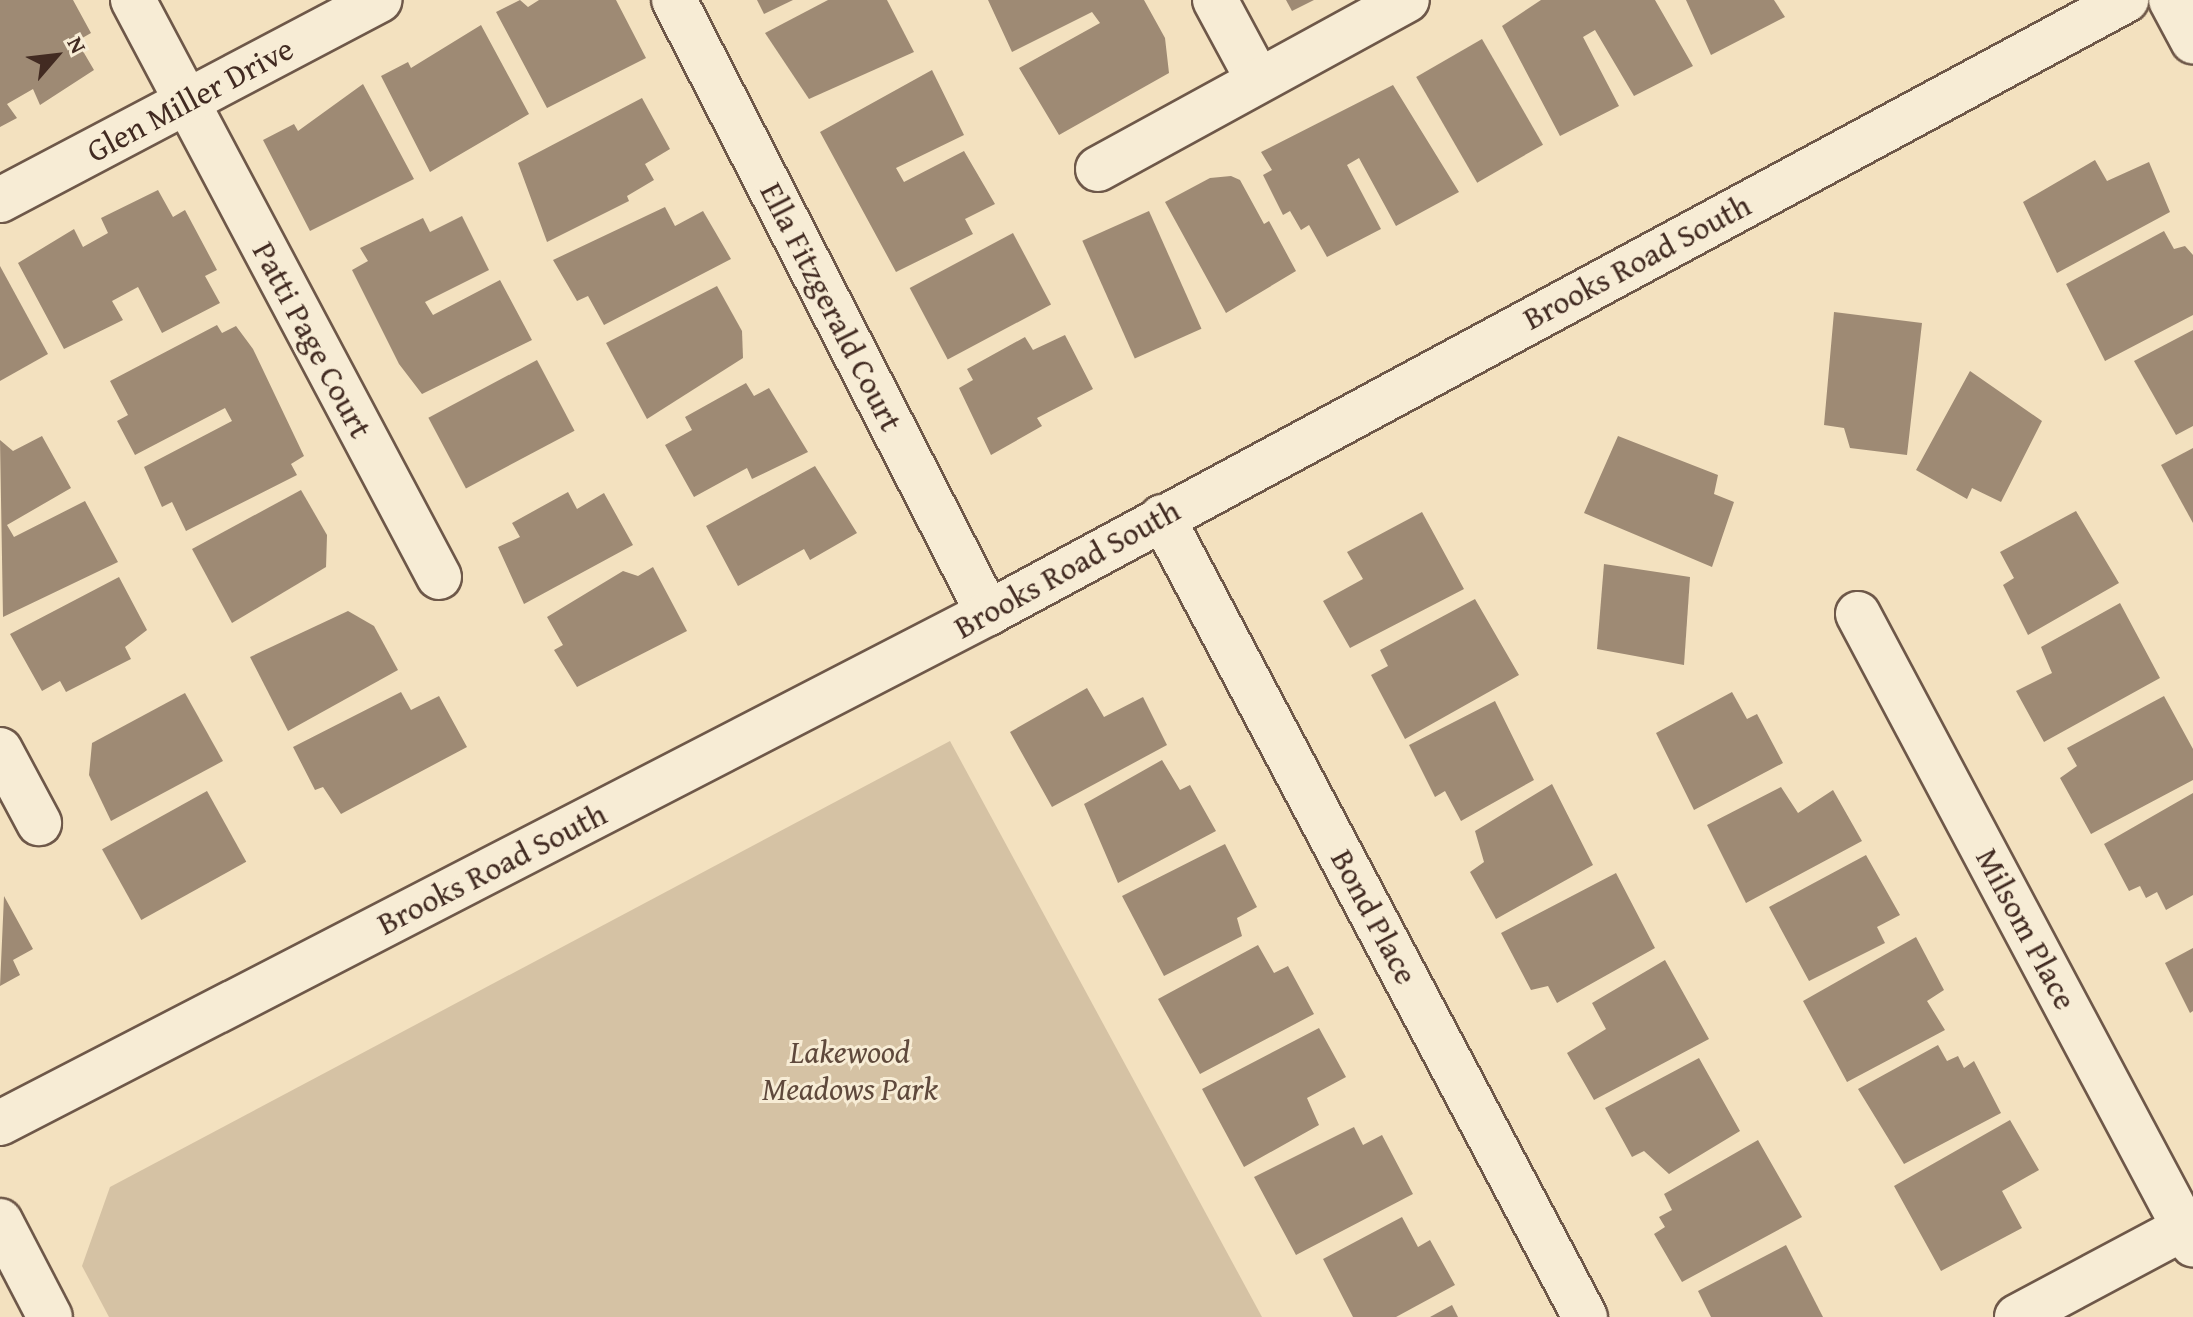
<!DOCTYPE html>
<style>
body{margin:0}
#map{position:relative;width:2193px;height:1317px;overflow:hidden;background:#f3e1bf;font-family:"Gentium Book Plus",serif}
div>[style]{position:absolute}
.green>*{inset:0;background:#d5c2a4}
.building>*{inset:0;background:#9e8a74;transform-origin:0 0}
.roads{filter:drop-shadow(2px 0 #6e5849) drop-shadow(-2px 0 #6e5849) drop-shadow(0 2px #6e5849) drop-shadow(0 -2px #6e5849)}
.minor>*{height:44px;margin:-22px;padding:0 22px;transform-origin:22px;border-radius:22px;background:#f7ecd5}
.tertiary>*{height:44px;margin:-22px;padding:0 22px;transform-origin:22px;border-radius:22px;background:#f7ecd5}
span{translate:-50% -50%;white-space:nowrap;text-align:center;line-height:1.15;-webkit-text-stroke:6px #f7ecd5;paint-order:stroke}
.street-label{font-size:32px;color:#422b22}
.park-label{font-size:32px;color:#5f493c;font-style:italic}
.north{position:absolute;left:16px;top:16px;width:80px;height:80px;-webkit-text-stroke:6px #f7ecd5;paint-order:stroke;rotate:62deg;font-size:22px;font-weight:700;line-height:32px;text-align:center;color:#422b22}
.north::after{content:'';display:block;margin:auto;width:28px;height:36px;background:#422b22;clip-path:polygon(50% 0,100% 100%,50% 72%,0 100%)}
</style>
<div id="map">
<div class="green">
<div style="clip-path:polygon(950px 741px,1262px 1317px,109px 1317px,82px 1266px,110px 1187px)"></div>
</div>
<div class="building">
<div style="clip-path:polygon(0 0,73px 0,91px 33px,77px 41px,94px 70px,40px 105px,33px 89px,7px 104px,17px 118px,0 127px)"></div>
<div style="clip-path:polygon(520px 0,528px 7px,539px 0,616px 0,646px 58px,547px 108px,496px 12px)"></div>
<div style="clip-path:polygon(757px 0,793px 0,764px 14px)"></div>
<div style="clip-path:polygon(828px 0,887px 0,914px 52px,809px 99px,765px 33px)"></div>
<div style="clip-path:polygon(988px 0,1144px 0,1165px 38px,1169px 73px,1059px 135px,1019px 68px,1100px 23px,1092px 12px,1012px 52px)"></div>
<div style="clip-path:polygon(1286px 0,1314px 0,1292px 11px)"></div>
<div style="clip-path:polygon(1541px 0,1655px 0,1693px 66px,1634px 96px,1595px 30px,1583px 37px,1619px 106px,1560px 136px,1502px 26px)"></div>
<div style="clip-path:polygon(1686px 0,1774px 0,1785px 17px,1711px 55px)"></div>
<div style="clip-path:polygon(481px 25px,529px 114px,430px 172px,381px 76px,408px 62px,411px 68px)"></div>
<div style="left:1482px;top:39px;width:122px;height:76px;rotate:60deg"></div>
<div style="clip-path:polygon(932px 70px,964px 135px,896px 168px,904px 182px,964px 151px,995px 204px,965px 219px,973px 234px,896px 272px,820px 132px)"></div>
<div style="clip-path:polygon(363px 84px,414px 179px,310px 231px,263px 140px,294px 124px,298px 131px)"></div>
<div style="clip-path:polygon(1393px 85px,1459px 192px,1396px 226px,1359px 158px,1347px 165px,1381px 229px,1327px 257px,1309px 225px,1301px 230px,1290px 211px,1283px 215px,1263px 175px,1272px 170px,1261px 152px)"></div>
<div style="clip-path:polygon(642px 98px,670px 149px,645px 164px,654px 180px,627px 196px,629px 201px,547px 242px,518px 163px)"></div>
<div style="clip-path:polygon(2095px 160px,2107px 181px,2149px 162px,2170px 212px,2057px 273px,2023px 202px)"></div>
<div style="clip-path:polygon(1231px 176px,1240px 180px,1264px 224px,1269px 221px,1296px 271px,1226px 313px,1165px 202px,1210px 178px)"></div>
<div style="clip-path:polygon(158px 190px,173px 217px,185px 210px,217px 270px,205px 276px,220px 303px,162px 333px,138px 287px,112px 301px,123px 320px,64px 349px,18px 263px,74px 229px,83px 247px,108px 233px,101px 218px)"></div>
<div style="clip-path:polygon(665px 207px,675px 226px,703px 211px,731px 259px,604px 325px,588px 296px,577px 301px,553px 260px)"></div>
<div style="left:1149px;top:211px;width:129px;height:73px;rotate:66deg"></div>
<div style="clip-path:polygon(462px 216px,489px 270px,425px 302px,433px 315px,500px 280px,532px 340px,422px 394px,399px 364px,352px 270px,368px 261px,360px 248px,423px 218px,430px 232px)"></div>
<div style="clip-path:polygon(2164px 231px,2174px 249px,2185px 246px,2193px 255px,2193px 315px,2105px 361px,2066px 284px)"></div>
<div style="left:1013px;top:233px;width:81px;height:117px;rotate:62deg"></div>
<div style="clip-path:polygon(0 266px,48px 354px,0 381px)"></div>
<div style="clip-path:polygon(717px 286px,742px 331px,743px 358px,647px 419px,606px 343px)"></div>
<div style="clip-path:polygon(1834px 312px,1922px 323px,1907px 455px,1850px 448px,1844px 428px,1824px 425px)"></div>
<div style="clip-path:polygon(217px 325px,222px 333px,236px 326px,253px 349px,304px 456px,291px 464px,297px 475px,186px 531px,172px 502px,162px 507px,144px 467px,232px 421px,225px 408px,135px 455px,117px 421px,128px 415px,110px 381px)"></div>
<div style="clip-path:polygon(2193px 330px,2193px 426px,2176px 435px,2134px 361px)"></div>
<div style="clip-path:polygon(1065px 335px,1093px 389px,1037px 418px,1042px 426px,991px 455px,959px 388px,973px 380px,967px 369px,1025px 337px,1033px 350px)"></div>
<div style="left:537px;top:360px;width:80px;height:123px;rotate:62deg"></div>
<div style="clip-path:polygon(1970px 371px,2042px 421px,2001px 502px,1972px 488px,1967px 499px,1916px 470px)"></div>
<div style="clip-path:polygon(746px 383px,754px 396px,769px 388px,808px 452px,752px 479px,747px 468px,694px 497px,665px 445px,692px 430px,685px 417px)"></div>
<div style="clip-path:polygon(42px 436px,71px 488px,7px 525px,14px 537px,85px 501px,118px 562px,3px 617px,0 440px,13px 451px)"></div>
<div style="clip-path:polygon(1618px 436px,1718px 475px,1714px 494px,1734px 502px,1712px 567px,1584px 513px)"></div>
<div style="clip-path:polygon(2193px 448px,2193px 523px,2161px 465px)"></div>
<div style="clip-path:polygon(815px 466px,857px 533px,810px 560px,804px 549px,738px 586px,706px 526px)"></div>
<div style="clip-path:polygon(301px 490px,327px 535px,326px 567px,232px 623px,192px 549px)"></div>
<div style="clip-path:polygon(568px 492px,577px 509px,604px 493px,633px 545px,524px 604px,498px 547px,520px 537px,512px 523px)"></div>
<div style="clip-path:polygon(2076px 511px,2119px 583px,2028px 635px,2003px 585px,2014px 578px,2000px 552px)"></div>
<div style="clip-path:polygon(1422px 512px,1464px 589px,1350px 648px,1323px 601px,1363px 579px,1347px 552px)"></div>
<div style="clip-path:polygon(1604px 564px,1690px 577px,1684px 665px,1597px 649px)"></div>
<div style="clip-path:polygon(653px 567px,687px 631px,577px 687px,554px 650px,563px 645px,547px 617px,623px 571px,638px 576px)"></div>
<div style="clip-path:polygon(119px 577px,147px 630px,125px 647px,131px 659px,66px 692px,60px 681px,42px 691px,10px 634px)"></div>
<div style="clip-path:polygon(1475px 599px,1519px 675px,1405px 739px,1371px 675px,1388px 666px,1380px 650px)"></div>
<div style="clip-path:polygon(2120px 603px,2160px 678px,2044px 742px,2016px 691px,2052px 673px,2041px 647px)"></div>
<div style="clip-path:polygon(348px 611px,374px 626px,398px 670px,288px 731px,250px 657px)"></div>
<div style="clip-path:polygon(1087px 688px,1104px 717px,1143px 697px,1167px 745px,1052px 807px,1010px 732px)"></div>
<div style="clip-path:polygon(401px 692px,411px 710px,439px 696px,467px 747px,341px 814px,323px 787px,315px 790px,293px 747px)"></div>
<div style="clip-path:polygon(1732px 692px,1747px 719px,1757px 714px,1783px 763px,1694px 810px,1656px 733px)"></div>
<div style="clip-path:polygon(185px 693px,223px 761px,111px 821px,89px 775px,92px 743px)"></div>
<div style="clip-path:polygon(2164px 696px,2193px 749px,2193px 780px,2091px 834px,2060px 778px,2077px 766px,2067px 748px)"></div>
<div style="clip-path:polygon(1495px 701px,1534px 780px,1461px 821px,1445px 791px,1435px 797px,1409px 745px)"></div>
<div style="clip-path:polygon(1162px 760px,1180px 790px,1190px 785px,1216px 831px,1118px 883px,1084px 804px)"></div>
<div style="clip-path:polygon(1552px 784px,1593px 865px,1496px 919px,1470px 872px,1484px 862px,1475px 831px)"></div>
<div style="clip-path:polygon(1781px 787px,1798px 813px,1833px 790px,1862px 841px,1746px 903px,1707px 825px)"></div>
<div style="left:207px;top:791px;width:81px;height:120px;rotate:61deg"></div>
<div style="clip-path:polygon(2193px 793px,2193px 895px,2166px 910px,2157px 892px,2146px 898px,2140px 886px,2129px 891px,2104px 844px)"></div>
<div style="clip-path:polygon(1225px 844px,1257px 907px,1237px 918px,1242px 936px,1164px 976px,1122px 896px)"></div>
<div style="clip-path:polygon(1866px 855px,1900px 915px,1877px 927px,1885px 943px,1809px 981px,1769px 907px)"></div>
<div style="clip-path:polygon(1616px 873px,1655px 948px,1557px 1003px,1548px 986px,1531px 990px,1501px 933px)"></div>
<div style="clip-path:polygon(4px 896px,33px 949px,13px 960px,20px 975px,0 986px)"></div>
<div style="clip-path:polygon(1916px 937px,1944px 990px,1927px 1001px,1945px 1030px,1847px 1082px,1803px 1001px)"></div>
<div style="clip-path:polygon(1258px 945px,1274px 973px,1288px 966px,1314px 1014px,1200px 1074px,1158px 999px)"></div>
<div style="clip-path:polygon(2193px 948px,2193px 1011px,2190px 1013px,2165px 963px)"></div>
<div style="clip-path:polygon(1665px 960px,1709px 1039px,1594px 1100px,1567px 1053px,1606px 1029px,1592px 1003px)"></div>
<div style="clip-path:polygon(1319px 1028px,1346px 1077px,1307px 1098px,1319px 1125px,1244px 1167px,1202px 1089px)"></div>
<div style="clip-path:polygon(1938px 1045px,1947px 1061px,1958px 1056px,1964px 1068px,1974px 1061px,2001px 1113px,1904px 1164px,1858px 1089px)"></div>
<div style="clip-path:polygon(1699px 1058px,1740px 1131px,1669px 1174px,1644px 1151px,1632px 1157px,1605px 1108px)"></div>
<div style="clip-path:polygon(2010px 1120px,2039px 1170px,2002px 1191px,2022px 1228px,1941px 1271px,1894px 1186px)"></div>
<div style="clip-path:polygon(1354px 1127px,1363px 1145px,1382px 1135px,1413px 1194px,1296px 1255px,1254px 1177px)"></div>
<div style="clip-path:polygon(1758px 1140px,1802px 1217px,1682px 1282px,1654px 1234px,1665px 1227px,1659px 1217px,1672px 1210px,1664px 1194px)"></div>
<div style="clip-path:polygon(1402px 1217px,1418px 1247px,1430px 1240px,1455px 1285px,1396px 1317px,1353px 1317px,1323px 1259px)"></div>
<div style="clip-path:polygon(1786px 1245px,1823px 1317px,1711px 1317px,1698px 1291px)"></div>
<div style="clip-path:polygon(1452px 1305px,1458px 1317px,1430px 1317px)"></div>
</div>
<div class="roads">
<div class="minor">
<div style="left:133px;top:0;width:653px;rotate:62.06deg"></div>
<div style="left:674px;top:0;width:689px;rotate:62.88deg"></div>
<div style="left:1215px;top:0;width:91px;rotate:61.7deg"></div>
<div style="left:2171px;top:0;width:47px;rotate:61.8deg"></div>
<div style="left:1098px;top:169px;width:352px;rotate:-28.7deg"></div>
<div style="left:0;top:200px;width:429px;rotate:-27.8deg"></div>
<div style="left:1162px;top:517px;width:905px;rotate:62.13deg"></div>
<div style="left:1858px;top:614px;width:714px;rotate:62deg"></div>
<div style="left:0;top:750px;width:83px;rotate:61.9deg"></div>
<div style="left:0;top:1221px;width:108px;rotate:62.5deg"></div>
<div style="left:2017px;top:1317px;width:200px;rotate:-28.1deg"></div>
</div>
<div class="tertiary">
<div style="left:0;top:1123px;width:1112px;rotate:-27.3deg"></div>
<div style="left:988px;top:613px;width:1293px;rotate:-28.31deg"></div>
</div>
</div>
<div class="street-label">
<span style="left:190px;top:100px;rotate:-28deg">Glen Miller Drive</span>
<span style="left:1637px;top:262px;rotate:-28deg">Brooks Road South</span>
<span style="left:831px;top:307px;rotate:63deg">Ella Fitzgerald Court</span>
<span style="left:312px;top:340px;rotate:62deg">Patti Page Court</span>
<span style="left:1067px;top:569px;rotate:-29deg">Brooks Road South</span>
<span style="left:492px;top:869px;rotate:-27deg">Brooks Road South</span>
<span style="left:1374px;top:917px;rotate:62deg">Bond Place</span>
<span style="left:2026px;top:929px;rotate:62deg">Milsom Place</span>
</div>
<div class="park-label">
<span style="left:850px;top:1071px">Lakewood<br>Meadows Park</span>
</div>
<div class="north">N</div>
</div>
